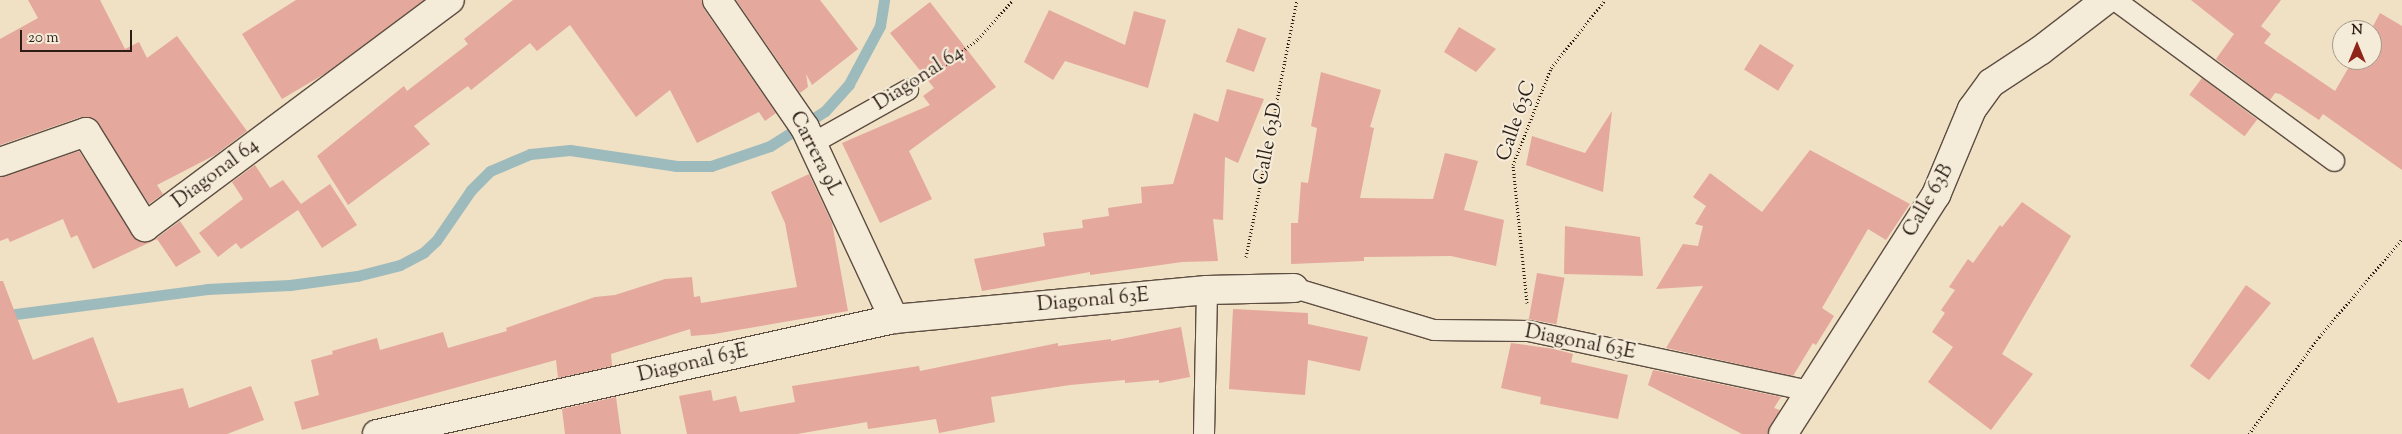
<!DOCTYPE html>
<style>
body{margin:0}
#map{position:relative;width:2402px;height:434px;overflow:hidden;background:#f0e0c4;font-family:"Sorts Mill Goudy",serif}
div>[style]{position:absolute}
.stream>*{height:11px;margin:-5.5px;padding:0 5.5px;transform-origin:5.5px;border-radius:5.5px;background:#9dbbbc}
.building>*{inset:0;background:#e4a89c;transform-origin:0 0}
.path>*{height:3px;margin-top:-1.5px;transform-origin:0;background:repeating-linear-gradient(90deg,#2c1e16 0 1px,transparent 0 3.5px)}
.roads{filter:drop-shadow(1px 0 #5d4e42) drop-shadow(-1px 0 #5d4e42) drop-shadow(0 1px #5d4e42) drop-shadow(0 -1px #5d4e42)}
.service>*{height:20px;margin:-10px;padding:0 10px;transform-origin:10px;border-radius:10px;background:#f5ebd9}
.minor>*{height:28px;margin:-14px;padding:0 14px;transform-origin:14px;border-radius:14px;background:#f5ebd9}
span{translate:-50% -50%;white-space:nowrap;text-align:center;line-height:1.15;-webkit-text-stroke:4.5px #f5ebd9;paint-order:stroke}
.street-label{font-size:20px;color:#2c1e16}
.north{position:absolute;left:2332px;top:20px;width:50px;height:50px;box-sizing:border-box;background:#f5ebd9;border:1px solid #a5998b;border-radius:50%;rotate:0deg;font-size:14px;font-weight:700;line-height:20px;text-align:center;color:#2c1e16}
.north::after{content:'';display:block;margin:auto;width:18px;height:22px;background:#8f2418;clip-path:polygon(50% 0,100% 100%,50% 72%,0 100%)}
.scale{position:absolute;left:20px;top:30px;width:112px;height:22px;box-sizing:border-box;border:2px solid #2c1e16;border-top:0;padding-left:6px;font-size:15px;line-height:18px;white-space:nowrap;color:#2c1e16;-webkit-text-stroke:4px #f5ebd9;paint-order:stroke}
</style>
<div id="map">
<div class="stream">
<div style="left:0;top:316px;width:209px;rotate:-7.4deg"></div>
<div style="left:207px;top:289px;width:83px;rotate:-2.8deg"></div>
<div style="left:290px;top:285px;width:68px;rotate:-7.7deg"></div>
<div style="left:357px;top:276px;width:44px;rotate:-14.3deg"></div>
<div style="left:400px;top:265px;width:27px;rotate:-28deg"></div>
<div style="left:424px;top:252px;width:16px;rotate:-43deg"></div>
<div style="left:436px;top:241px;width:62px;rotate:-55.5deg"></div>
<div style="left:471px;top:190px;width:27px;rotate:-45deg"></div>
<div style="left:490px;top:171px;width:43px;rotate:-23deg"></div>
<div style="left:530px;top:154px;width:40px;rotate:-5.7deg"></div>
<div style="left:570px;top:150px;width:108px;rotate:8.5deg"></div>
<div style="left:677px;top:166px;width:34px"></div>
<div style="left:711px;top:166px;width:62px;rotate:-18.7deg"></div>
<div style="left:770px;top:146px;width:65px;rotate:-32.5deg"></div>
<div style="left:825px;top:111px;width:36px;rotate:-48deg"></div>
<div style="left:849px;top:84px;width:66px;rotate:-61.9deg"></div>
<div style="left:880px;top:26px;width:26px;rotate:-81deg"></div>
</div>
<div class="building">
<div style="clip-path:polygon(28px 0,100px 0,125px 49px,139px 42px,147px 58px,177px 36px,247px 131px,215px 155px,157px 185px,163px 194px,149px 204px,94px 119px,81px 117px,0 145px,0 39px,38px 18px)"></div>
<div style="clip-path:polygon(296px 0,424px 0,326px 73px,282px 99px,242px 34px)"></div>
<div style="clip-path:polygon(513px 0,702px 0,704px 9px,776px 113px,765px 121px,759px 112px,697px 143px,670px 90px,636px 117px,570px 25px,537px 51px,530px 43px,471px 90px,468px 86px,414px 126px,430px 144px,348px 205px,317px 156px,404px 86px,407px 91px,468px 44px,464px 39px)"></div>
<div style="clip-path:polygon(736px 0,820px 0,858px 49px,812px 85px,806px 74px,808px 87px,800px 93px)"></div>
<div style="clip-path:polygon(2191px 0,2281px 0,2261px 26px,2271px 34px,2264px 43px,2335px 91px,2353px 60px,2372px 60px,2371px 30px,2380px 13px,2402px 26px,2402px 170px,2323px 114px,2319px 120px,2280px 94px,2275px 93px,2270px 100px,2216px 59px,2234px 34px)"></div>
<div style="clip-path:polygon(930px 2px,996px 87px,909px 151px,932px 199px,880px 223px,842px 143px,930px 105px,923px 96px,934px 88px,890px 33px)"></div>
<div style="clip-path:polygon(1049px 10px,1125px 45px,1134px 11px,1166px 20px,1148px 88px,1065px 61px,1053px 80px,1024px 62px)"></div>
<div style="clip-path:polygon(1459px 27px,1496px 49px,1476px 72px,1444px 52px)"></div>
<div style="left:1238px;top:28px;width:30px;height:36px;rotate:20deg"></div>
<div style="left:1760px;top:44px;width:40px;height:30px;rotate:32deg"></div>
<div style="clip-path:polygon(1321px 72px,1381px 90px,1370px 127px,1374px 128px,1360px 198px,1433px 199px,1445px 153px,1478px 161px,1464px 210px,1504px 220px,1496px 266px,1451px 256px,1364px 257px,1364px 261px,1291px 264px,1291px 223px,1298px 223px,1301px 182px,1308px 183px,1317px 128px,1311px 126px)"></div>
<div style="left:2202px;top:78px;width:69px;height:21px;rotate:37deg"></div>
<div style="clip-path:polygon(1227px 89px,1264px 99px,1238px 163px,1225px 157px,1223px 220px,1213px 219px,1218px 261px,1182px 262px,1090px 275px,1090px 272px,982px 291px,974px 259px,1045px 246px,1043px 233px,1083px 228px,1082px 220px,1109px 216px,1108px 208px,1142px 203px,1141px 187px,1173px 184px,1194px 113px,1218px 122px)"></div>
<div style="clip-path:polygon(1612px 111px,1603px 192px,1526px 165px,1532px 136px,1585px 153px)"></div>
<div style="clip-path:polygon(1810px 150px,1910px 204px,1886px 240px,1868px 229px,1822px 308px,1834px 316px,1816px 345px,1813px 343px,1793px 376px,1666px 348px,1703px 286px,1656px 289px,1683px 244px,1698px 246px,1703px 226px,1695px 224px,1706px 206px,1693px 197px,1710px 173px,1762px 212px)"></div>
<div style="clip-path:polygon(79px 151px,138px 241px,154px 240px,180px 221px,201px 252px,176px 267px,157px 239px,93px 269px,77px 235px,71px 238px,63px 219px,10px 242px,8px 238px,0 241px,0 177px)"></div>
<div style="clip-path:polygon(255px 165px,270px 188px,283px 180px,301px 204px,330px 184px,357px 225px,322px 248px,298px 210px,241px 249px,236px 243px,218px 257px,199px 233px,243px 199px,232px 182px)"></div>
<div style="clip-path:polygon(809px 174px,832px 223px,848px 311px,714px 334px,691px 336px,690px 329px,611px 354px,612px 366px,558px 378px,556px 360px,302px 430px,294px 402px,319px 395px,311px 360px,333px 354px,332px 351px,377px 338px,380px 350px,443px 332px,448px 348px,507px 331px,506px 328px,595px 297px,615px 295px,665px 279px,692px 277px,694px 297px,700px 296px,701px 303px,797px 287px,785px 223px,771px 192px)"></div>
<div style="clip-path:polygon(2022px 202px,2071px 236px,2002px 354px,2033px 374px,1991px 430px,1928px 382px,1953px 347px,1932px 332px,1945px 313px,1941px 310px,1955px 290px,1949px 287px,1968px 259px,1973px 263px,2000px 225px,2002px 227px)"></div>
<div style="clip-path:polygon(1565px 226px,1640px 237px,1643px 276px,1564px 274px)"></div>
<div style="left:1537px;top:273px;width:28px;height:47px;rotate:10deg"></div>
<div style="clip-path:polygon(0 281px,3px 281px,33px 360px,93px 337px,118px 403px,183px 388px,189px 408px,251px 386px,264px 420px,227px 434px,0 434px)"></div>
<div style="clip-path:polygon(2246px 285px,2271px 303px,2209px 380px,2190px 366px)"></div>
<div style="clip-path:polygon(1233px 309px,1308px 313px,1308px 324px,1368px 337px,1360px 371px,1308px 360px,1305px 395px,1229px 389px)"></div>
<div style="clip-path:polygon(1181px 327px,1190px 377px,1159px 383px,1159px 380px,1125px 383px,1125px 380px,1070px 385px,991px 397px,995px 422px,939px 433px,936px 419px,868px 429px,867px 422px,797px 434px,687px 434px,679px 396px,711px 390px,713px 401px,736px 396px,740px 412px,795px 402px,792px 386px,919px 366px,920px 371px,1058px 343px,1058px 346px,1111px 339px,1111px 341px)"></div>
<div style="clip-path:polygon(1511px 343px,1554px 349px,1573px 354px,1571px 362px,1628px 375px,1618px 419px,1540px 404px,1541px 397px,1501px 388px)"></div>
<div style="clip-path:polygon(1653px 370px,1781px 397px,1774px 408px,1780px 410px,1767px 434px,1742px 434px,1648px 385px)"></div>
<div style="clip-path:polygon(616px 397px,621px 434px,565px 434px,562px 409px)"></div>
</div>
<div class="path">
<div style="left:932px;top:75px;width:58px;rotate:-38deg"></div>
<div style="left:978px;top:39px;width:52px;rotate:-48.1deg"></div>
<div style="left:1246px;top:257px;width:262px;rotate:-78.8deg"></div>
<div style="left:1527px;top:303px;width:139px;rotate:-95.8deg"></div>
<div style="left:1513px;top:165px;width:104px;rotate:-68.6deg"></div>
<div style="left:1551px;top:68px;width:87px;rotate:-51.5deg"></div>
<div style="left:2249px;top:434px;width:120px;rotate:-54.2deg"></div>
<div style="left:2319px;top:337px;width:128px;rotate:-49.7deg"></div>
</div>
<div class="roads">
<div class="service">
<div style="left:2115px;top:0;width:272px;rotate:36.3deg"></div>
<div style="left:813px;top:143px;width:109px;rotate:-29.2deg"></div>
<div style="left:1294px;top:288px;width:146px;rotate:16.7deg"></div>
<div style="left:1434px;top:330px;width:95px;rotate:0.6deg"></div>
<div style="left:1529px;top:331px;width:285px;rotate:12.1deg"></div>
<div style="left:1204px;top:434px;width:144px;rotate:-88.8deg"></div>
</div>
<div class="minor">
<div style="left:717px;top:0;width:155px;rotate:55.5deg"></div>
<div style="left:805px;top:128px;width:211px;rotate:65deg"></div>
<div style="left:0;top:162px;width:91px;rotate:-19.2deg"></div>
<div style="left:86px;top:132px;width:112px;rotate:58.2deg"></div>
<div style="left:145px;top:227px;width:380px;rotate:-36.7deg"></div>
<div style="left:377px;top:434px;width:530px;rotate:-12.54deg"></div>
<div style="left:894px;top:319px;width:314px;rotate:-5.3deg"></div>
<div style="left:1207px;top:290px;width:87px;rotate:-1.3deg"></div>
<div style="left:1783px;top:434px;width:284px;rotate:-57.4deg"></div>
<div style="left:1936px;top:195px;width:93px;rotate:-67.3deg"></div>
<div style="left:1972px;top:109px;width:32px;rotate:-54deg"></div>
<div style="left:1991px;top:83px;width:60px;rotate:-33.4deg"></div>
<div style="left:2041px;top:50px;width:82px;rotate:-37.6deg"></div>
</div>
</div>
<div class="street-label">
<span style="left:919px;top:79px;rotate:-33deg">Diagonal 64</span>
<span style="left:1517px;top:121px;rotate:-71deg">Calle 63C</span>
<span style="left:1269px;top:144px;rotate:-79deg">Calle 63D</span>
<span style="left:815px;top:154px;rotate:63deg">Carrera 9L</span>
<span style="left:216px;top:174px;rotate:-37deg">Diagonal 64</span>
<span style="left:1929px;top:201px;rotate:-60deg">Calle 63B</span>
<span style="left:1093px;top:301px;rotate:-5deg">Diagonal 63E</span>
<span style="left:1580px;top:343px;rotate:11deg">Diagonal 63E</span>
<span style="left:693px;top:364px;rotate:-13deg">Diagonal 63E</span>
</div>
<div class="north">N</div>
<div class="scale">20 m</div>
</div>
